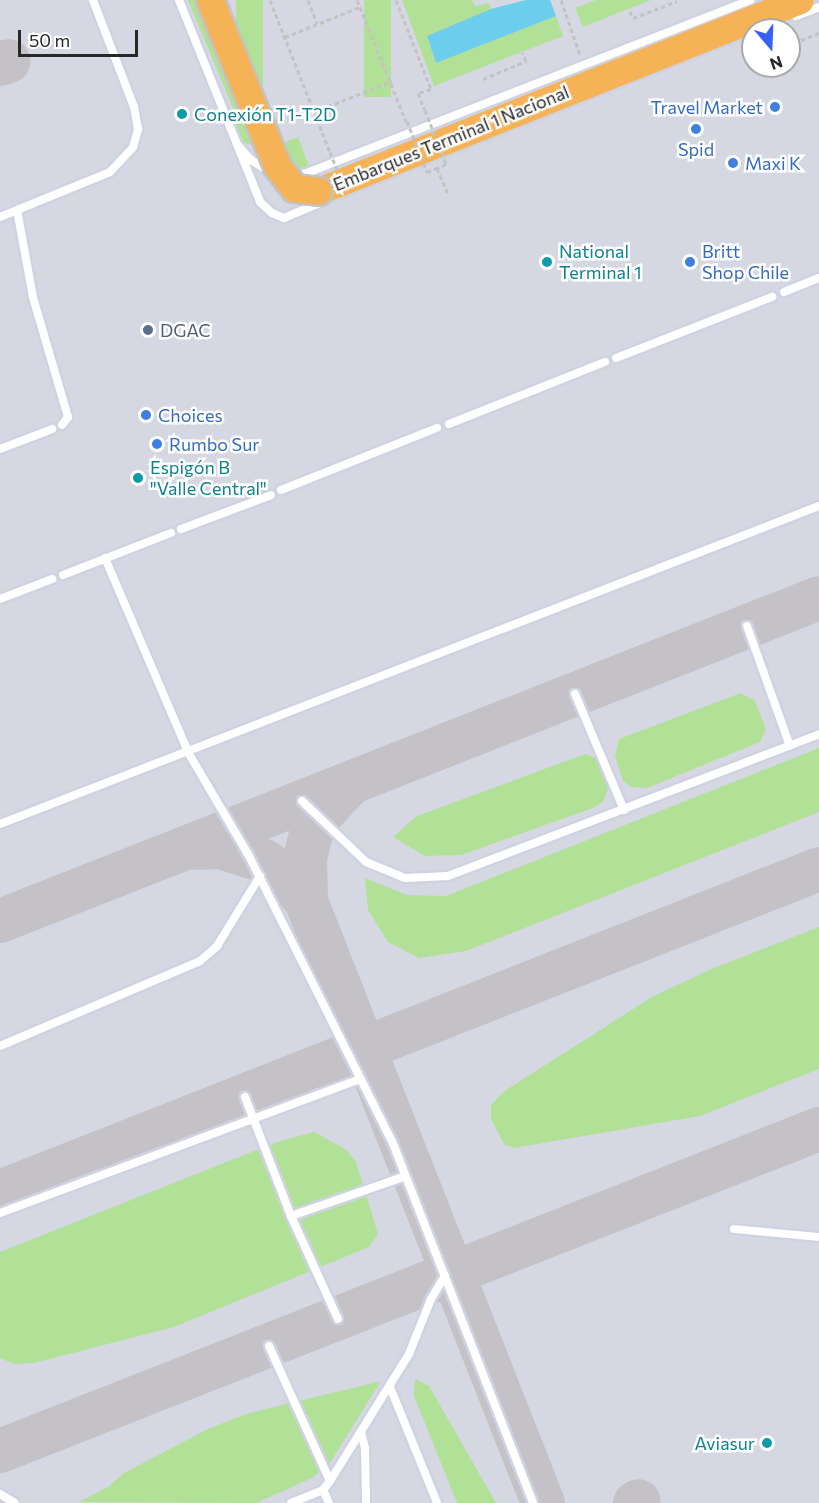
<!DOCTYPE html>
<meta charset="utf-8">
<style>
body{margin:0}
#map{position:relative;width:819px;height:1503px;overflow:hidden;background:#ebe3d9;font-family:Commissioner,sans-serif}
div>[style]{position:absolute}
.airport>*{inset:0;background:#d5d8e3}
.green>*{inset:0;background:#b1e196;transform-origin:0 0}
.water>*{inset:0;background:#6ccded}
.taxiway>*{height:44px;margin:-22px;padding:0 22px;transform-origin:22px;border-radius:22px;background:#c4c2c6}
.path>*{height:3px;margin-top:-1.5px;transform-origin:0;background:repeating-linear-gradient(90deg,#c3c3c3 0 4.5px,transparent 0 7.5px)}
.roads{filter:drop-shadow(2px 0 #cfd3e1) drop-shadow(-2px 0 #cfd3e1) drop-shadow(0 2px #cfd3e1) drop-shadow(0 -2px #cfd3e1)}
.service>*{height:8px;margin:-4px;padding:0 4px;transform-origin:4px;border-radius:4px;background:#fff}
.trunk>*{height:27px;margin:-13.5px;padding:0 13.5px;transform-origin:13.5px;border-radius:13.5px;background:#f6b256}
.path-bridge>*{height:3px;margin-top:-1.5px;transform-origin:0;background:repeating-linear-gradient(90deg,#c3c3c3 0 4.5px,transparent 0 7.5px)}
.bridges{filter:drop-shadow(2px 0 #c3c3c3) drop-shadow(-2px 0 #c3c3c3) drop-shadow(0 2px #c3c3c3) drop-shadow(0 -2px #c3c3c3)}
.trunk-bridge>*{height:27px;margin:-13.5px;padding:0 13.5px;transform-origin:13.5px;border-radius:13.5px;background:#f6b256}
.dots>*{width:16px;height:16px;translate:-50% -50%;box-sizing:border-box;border:3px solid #fff;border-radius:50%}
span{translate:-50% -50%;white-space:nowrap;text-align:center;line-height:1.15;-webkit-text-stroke:5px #fff;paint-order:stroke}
.shop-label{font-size:18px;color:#366cbe}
.right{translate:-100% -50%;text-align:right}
.left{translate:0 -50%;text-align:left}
.culture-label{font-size:18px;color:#0d838f}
.street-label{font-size:18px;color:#282828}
.service-label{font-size:18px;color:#4e5e75}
.north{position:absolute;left:741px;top:18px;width:60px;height:60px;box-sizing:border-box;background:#fff;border:2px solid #a9a9a9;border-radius:50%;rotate:161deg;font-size:16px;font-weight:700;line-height:24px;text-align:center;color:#282828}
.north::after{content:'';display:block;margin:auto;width:21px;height:27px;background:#3960f8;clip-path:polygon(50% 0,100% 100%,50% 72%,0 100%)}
.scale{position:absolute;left:18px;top:30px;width:120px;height:27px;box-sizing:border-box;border:3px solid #282828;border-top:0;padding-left:8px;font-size:18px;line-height:21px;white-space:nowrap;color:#282828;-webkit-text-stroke:4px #fff;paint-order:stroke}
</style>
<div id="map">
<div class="airport">
<div style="clip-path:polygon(evenodd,0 0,819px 0,819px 1503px,0 1503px,0 0,753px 30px,789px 30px,789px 66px,753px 66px,753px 30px)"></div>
</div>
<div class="green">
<div style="clip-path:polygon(188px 0,225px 0,271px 114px,248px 123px,238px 120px)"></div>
<div style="left:236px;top:0;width:27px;height:144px"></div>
<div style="left:364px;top:0;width:27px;height:97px"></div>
<div style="clip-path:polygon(402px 0,472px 0,475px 6px,489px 3px,492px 11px,427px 36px,436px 63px,556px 16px,563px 36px,434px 86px)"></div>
<div style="clip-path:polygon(596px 0,651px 0,583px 27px,575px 8px)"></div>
<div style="clip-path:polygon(298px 137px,309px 166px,289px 174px,258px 156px,257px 153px)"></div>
<div style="clip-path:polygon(741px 693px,755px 701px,766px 729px,760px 742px,647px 788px,631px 787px,623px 781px,615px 756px,619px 739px)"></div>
<div style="clip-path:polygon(819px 748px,819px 812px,466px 951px,419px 958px,388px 942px,368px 910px,365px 878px,407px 895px,446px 896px)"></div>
<div style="clip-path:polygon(585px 754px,598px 759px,608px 789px,603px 802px,593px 808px,461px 855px,425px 856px,393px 837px,417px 816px)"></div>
<div style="clip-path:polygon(819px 927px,819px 1069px,700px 1116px,514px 1148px,504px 1144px,491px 1119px,491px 1105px,503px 1092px,652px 997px,709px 970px)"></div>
<div style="clip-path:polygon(314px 1132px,347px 1150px,356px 1162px,378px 1234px,369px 1247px,174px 1327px,34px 1363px,14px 1364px,0 1358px,0 1252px,277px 1142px)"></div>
<div style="clip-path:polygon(415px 1379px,429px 1386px,496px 1503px,457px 1503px,414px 1396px)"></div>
<div style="clip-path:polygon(381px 1381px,330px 1463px,312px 1478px,256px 1503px,79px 1502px,108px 1487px,124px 1473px,208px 1429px,246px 1414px)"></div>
</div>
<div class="water">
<div style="clip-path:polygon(526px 0,550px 0,556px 16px,436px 63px,427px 36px,491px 9px)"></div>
</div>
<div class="taxiway">
<div style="left:0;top:64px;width:9px;rotate:-18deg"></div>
<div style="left:350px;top:784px;width:45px;rotate:133.2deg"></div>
<div style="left:319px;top:817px;width:19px;rotate:115deg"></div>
<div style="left:311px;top:834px;width:25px;rotate:104deg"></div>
<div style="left:305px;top:858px;width:43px;rotate:88.7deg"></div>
<div style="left:306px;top:901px;width:647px;rotate:68.51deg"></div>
<div style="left:195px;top:848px;width:25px;rotate:-2deg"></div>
<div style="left:220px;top:847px;width:46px;rotate:17.7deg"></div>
<div style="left:264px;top:861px;width:20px;rotate:33deg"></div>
<div style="left:281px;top:872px;width:38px;rotate:49deg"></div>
<div style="left:0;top:921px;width:880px;rotate:-21.52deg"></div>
<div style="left:0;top:1192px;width:880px;rotate:-21.52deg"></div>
<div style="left:0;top:1451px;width:880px;rotate:-21.46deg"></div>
<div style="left:635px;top:1503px;width:4px;rotate:-27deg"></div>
</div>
<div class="path">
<div style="left:270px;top:0;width:163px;rotate:68.5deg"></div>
<div style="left:308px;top:0;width:25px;rotate:69deg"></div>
<div style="left:357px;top:0;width:131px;rotate:68deg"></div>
<div style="left:396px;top:0;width:96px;rotate:68.5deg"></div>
<div style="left:431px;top:89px;width:14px;rotate:163deg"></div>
<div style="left:418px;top:93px;width:18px;rotate:68deg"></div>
<div style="left:561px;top:0;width:58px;rotate:70.9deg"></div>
<div style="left:630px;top:11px;width:8px;rotate:67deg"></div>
<div style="left:633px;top:18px;width:47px;rotate:-21.1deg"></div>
<div style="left:285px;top:37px;width:81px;rotate:-21.8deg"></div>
<div style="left:794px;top:43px;width:27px;rotate:-22deg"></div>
<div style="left:483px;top:79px;width:47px;rotate:-22.7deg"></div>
<div style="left:526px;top:61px;width:9px;rotate:-111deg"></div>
<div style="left:314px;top:112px;width:84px;rotate:-21.7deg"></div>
</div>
<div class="roads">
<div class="service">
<div style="left:179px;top:0;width:218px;rotate:68.1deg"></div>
<div style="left:260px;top:202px;width:16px;rotate:43deg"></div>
<div style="left:272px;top:213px;width:13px;rotate:23deg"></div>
<div style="left:284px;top:218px;width:43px;rotate:-23deg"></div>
<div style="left:796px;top:16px;width:25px;rotate:-21deg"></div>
<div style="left:237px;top:144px;width:21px;rotate:49deg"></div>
<div style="left:251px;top:160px;width:26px;rotate:32deg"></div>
<div style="left:294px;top:178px;width:490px;rotate:-21.3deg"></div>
<div style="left:0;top:217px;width:18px;rotate:-22deg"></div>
<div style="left:784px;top:292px;width:38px;rotate:-22deg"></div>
<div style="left:616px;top:358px;width:168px;rotate:-21.4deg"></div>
<div style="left:449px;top:424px;width:168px;rotate:-21.7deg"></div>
<div style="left:62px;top:425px;width:10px;rotate:-53deg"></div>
<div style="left:68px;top:417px;width:125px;rotate:-106.3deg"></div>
<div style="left:33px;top:297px;width:88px;rotate:-100.4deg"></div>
<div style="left:17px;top:210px;width:100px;rotate:-22.2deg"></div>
<div style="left:110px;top:172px;width:34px;rotate:-47deg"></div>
<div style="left:133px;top:147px;width:19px;rotate:-74deg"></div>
<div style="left:138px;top:129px;width:22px;rotate:-100deg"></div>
<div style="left:134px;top:107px;width:115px;rotate:-111deg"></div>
<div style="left:0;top:449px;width:56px;rotate:-21deg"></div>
<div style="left:281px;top:490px;width:168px;rotate:-21.7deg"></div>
<div style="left:181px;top:529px;width:96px;rotate:-20.7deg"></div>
<div style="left:105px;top:558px;width:213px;rotate:66.8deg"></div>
<div style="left:189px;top:754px;width:116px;rotate:59.5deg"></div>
<div style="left:248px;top:854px;width:321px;rotate:63.4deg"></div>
<div style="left:392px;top:1141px;width:388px;rotate:68.7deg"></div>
<div style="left:63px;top:575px;width:116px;rotate:-21.3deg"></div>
<div style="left:0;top:599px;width:56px;rotate:-21deg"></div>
<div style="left:747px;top:626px;width:127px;rotate:70.3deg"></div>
<div style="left:575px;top:694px;width:126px;rotate:67.1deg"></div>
<div style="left:302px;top:801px;width:88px;rotate:43.6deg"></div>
<div style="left:366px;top:862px;width:42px;rotate:22.3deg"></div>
<div style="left:405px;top:878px;width:43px;rotate:-2.7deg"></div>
<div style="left:448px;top:876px;width:397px;rotate:-20.9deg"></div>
<div style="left:0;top:824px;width:879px;rotate:-21.22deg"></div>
<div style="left:0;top:1046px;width:217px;rotate:-23deg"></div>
<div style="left:200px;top:961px;width:23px;rotate:-41deg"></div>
<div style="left:217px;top:946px;width:82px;rotate:-58.4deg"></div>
<div style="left:245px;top:1097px;width:128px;rotate:68.9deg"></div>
<div style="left:291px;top:1216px;width:113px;rotate:65.5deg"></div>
<div style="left:0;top:1213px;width:385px;rotate:-20.4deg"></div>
<div style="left:291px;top:1216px;width:119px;rotate:-19.2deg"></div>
<div style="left:734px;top:1229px;width:85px;rotate:5.4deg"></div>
<div style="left:269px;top:1346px;width:148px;rotate:65.7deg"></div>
<div style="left:390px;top:1387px;width:125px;rotate:67.9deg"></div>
<div style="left:361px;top:1432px;width:16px;rotate:76deg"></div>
<div style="left:365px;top:1448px;width:53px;rotate:88.9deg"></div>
<div style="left:323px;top:1490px;width:14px;rotate:65deg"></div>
<div style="left:0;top:1494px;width:17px;rotate:31deg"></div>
<div style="left:291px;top:1503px;width:35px;rotate:-22deg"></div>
<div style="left:323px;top:1490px;width:11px;rotate:-52deg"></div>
<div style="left:330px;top:1481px;width:150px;rotate:-58.1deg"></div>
<div style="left:409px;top:1354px;width:59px;rotate:-68.2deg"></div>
<div style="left:431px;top:1299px;width:27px;rotate:-59deg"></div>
</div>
<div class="trunk">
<div style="left:318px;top:191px;width:518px;rotate:-21.62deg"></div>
</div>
</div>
<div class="path-bridge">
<div style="left:425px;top:110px;width:58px;rotate:68.7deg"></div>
<div style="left:446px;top:164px;width:10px;rotate:156deg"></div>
<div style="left:437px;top:168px;width:28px;rotate:67deg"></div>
<div style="left:407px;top:121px;width:55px;rotate:68.6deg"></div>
<div style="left:427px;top:172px;width:11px;rotate:-22deg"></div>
<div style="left:330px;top:152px;width:24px;rotate:68deg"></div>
</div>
<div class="bridges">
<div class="trunk-bridge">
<div style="left:210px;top:0;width:179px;rotate:68deg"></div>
<div style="left:277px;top:166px;width:28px;rotate:52deg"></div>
<div style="left:294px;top:188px;width:24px;rotate:7deg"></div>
</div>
</div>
<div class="dots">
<div style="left:775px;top:107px;background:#3f7fe0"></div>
<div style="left:182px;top:114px;background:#0f9aa8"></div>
<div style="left:696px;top:129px;background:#3f7fe0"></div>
<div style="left:733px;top:163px;background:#3f7fe0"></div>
<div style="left:547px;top:262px;background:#0f9aa8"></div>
<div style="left:690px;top:262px;background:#3f7fe0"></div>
<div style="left:148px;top:330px;background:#5c6f8a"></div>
<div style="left:146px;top:415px;background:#3f7fe0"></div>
<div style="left:157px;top:444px;background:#3f7fe0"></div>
<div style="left:138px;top:478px;background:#0f9aa8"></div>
<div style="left:767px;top:1443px;background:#0f9aa8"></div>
</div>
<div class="shop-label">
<span class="right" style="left:763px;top:107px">Travel Market</span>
<span style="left:696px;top:149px">Spid</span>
<span class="left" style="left:745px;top:163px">Maxi K</span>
<span class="left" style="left:702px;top:262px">Britt<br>Shop Chile</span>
<span class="left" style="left:158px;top:415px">Choices</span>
<span class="left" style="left:169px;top:444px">Rumbo Sur</span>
</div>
<div class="culture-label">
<span class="left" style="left:194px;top:114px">Conexión T1-T2D</span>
<span class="left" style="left:559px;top:262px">National<br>Terminal 1</span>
<span class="left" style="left:150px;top:478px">Espigón B<br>"Valle Central"</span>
<span class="right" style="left:755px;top:1443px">Aviasur</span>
</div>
<div class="street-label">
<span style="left:451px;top:138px;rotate:-22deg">Embarques Terminal 1 Nacional</span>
</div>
<div class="service-label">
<span class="left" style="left:160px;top:330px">DGAC</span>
</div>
<div class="north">N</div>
<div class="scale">50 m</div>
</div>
